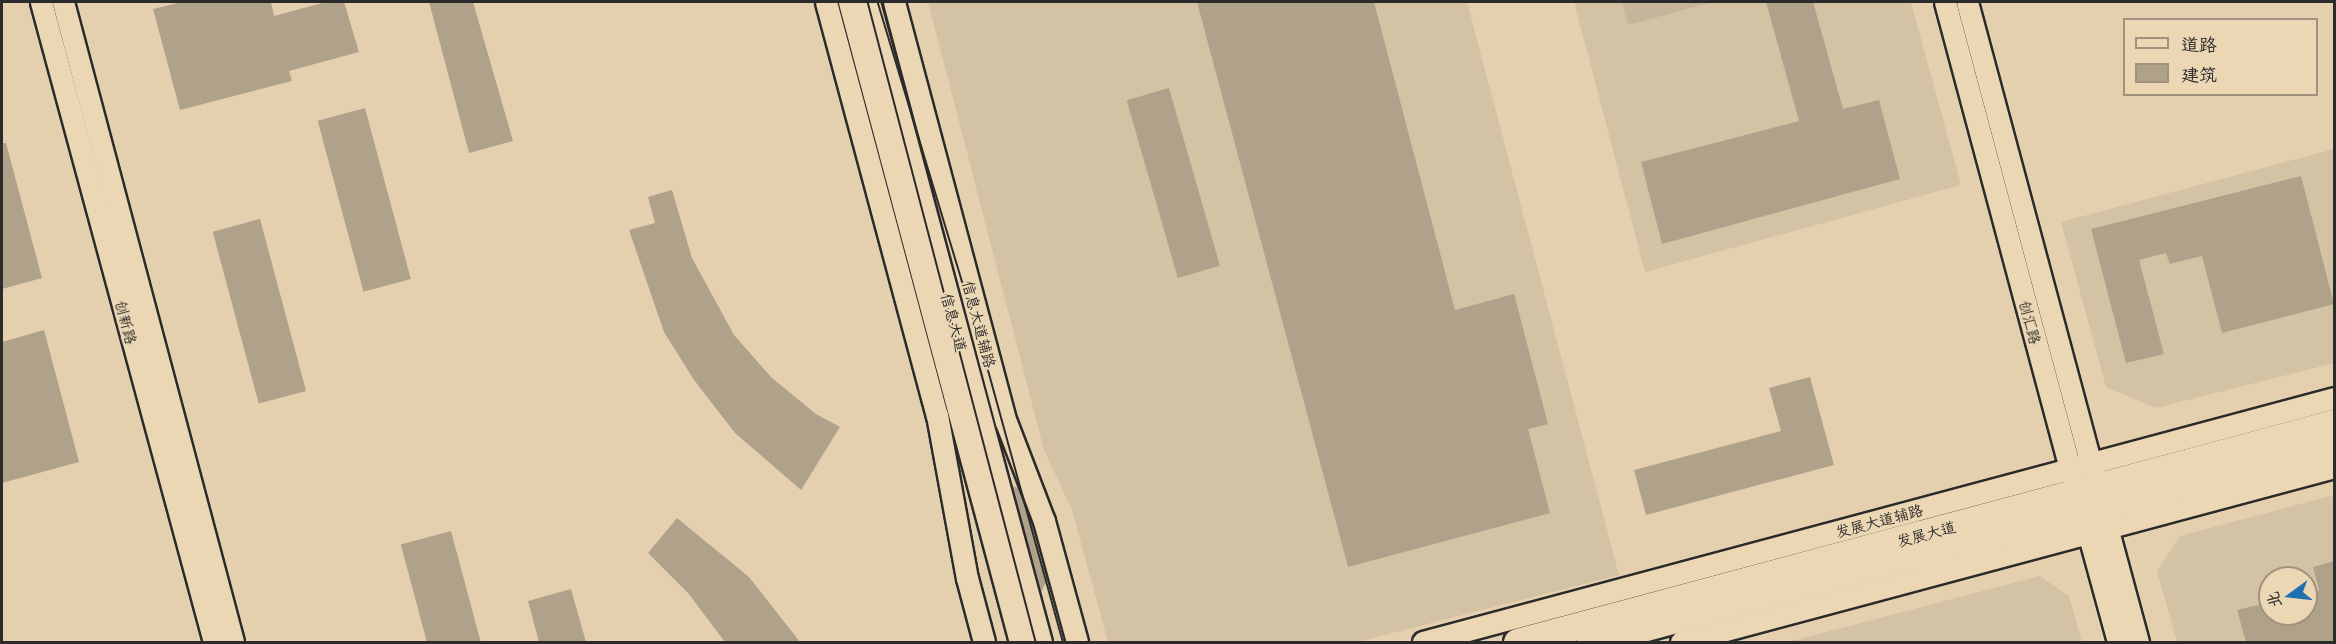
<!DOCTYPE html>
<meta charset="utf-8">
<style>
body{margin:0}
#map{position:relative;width:2336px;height:644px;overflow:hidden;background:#e4d0af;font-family:"Playpen Sans","LXGW WenKai TC",sans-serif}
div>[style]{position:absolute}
.built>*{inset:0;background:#d4c2a4}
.green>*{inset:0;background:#c6b59a}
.building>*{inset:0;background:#b0a28a;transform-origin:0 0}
.roads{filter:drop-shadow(2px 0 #2b2b2b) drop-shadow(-2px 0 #2b2b2b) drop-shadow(0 2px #2b2b2b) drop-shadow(0 -2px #2b2b2b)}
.minor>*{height:21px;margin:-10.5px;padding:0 10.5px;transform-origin:10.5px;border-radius:10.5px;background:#ecd7b5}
.major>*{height:27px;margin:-13.5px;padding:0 13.5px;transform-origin:13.5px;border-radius:13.5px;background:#ecd7b5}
.tram>*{height:1.5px;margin:-0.75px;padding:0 0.75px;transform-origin:0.75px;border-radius:0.75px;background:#2b2b2b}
span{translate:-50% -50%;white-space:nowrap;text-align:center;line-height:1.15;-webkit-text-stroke:4.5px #ecd7b5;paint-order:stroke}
.street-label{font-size:15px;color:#2b2b2b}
.frame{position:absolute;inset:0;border:3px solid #2b2b2b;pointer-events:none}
.legend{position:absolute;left:2123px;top:18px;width:195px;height:78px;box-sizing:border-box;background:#ecd7b5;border:2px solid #9f927e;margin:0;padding:8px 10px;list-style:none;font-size:18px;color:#2b2b2b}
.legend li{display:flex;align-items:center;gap:12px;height:30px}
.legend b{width:30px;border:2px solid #9f927e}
.north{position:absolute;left:2258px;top:566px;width:60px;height:60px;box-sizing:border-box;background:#ecd7b5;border:2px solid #9f927e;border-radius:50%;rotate:255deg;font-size:16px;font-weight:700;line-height:24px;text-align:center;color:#2b2b2b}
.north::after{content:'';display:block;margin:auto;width:21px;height:27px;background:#1f6fb2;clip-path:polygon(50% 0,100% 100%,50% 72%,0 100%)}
</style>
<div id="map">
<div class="built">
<div style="clip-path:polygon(928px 2px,1467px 2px,1619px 575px,1357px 642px,1108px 642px,1072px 510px,1044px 450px)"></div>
<div style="clip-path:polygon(1574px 2px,1911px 2px,1961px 185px,1645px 272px)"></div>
<div style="clip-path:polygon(2334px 149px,2334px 363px,2156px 408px,2106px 387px,2061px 222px)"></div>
<div style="clip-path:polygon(evenodd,2334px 495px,2334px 642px,2177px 642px,2157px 571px,2180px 536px,2334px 495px,2270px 578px,2306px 578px,2306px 614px,2270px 614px,2270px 578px)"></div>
<div style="clip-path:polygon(2040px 576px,2069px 596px,2082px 642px,1788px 642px)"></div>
</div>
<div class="green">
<div style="clip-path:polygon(1622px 2px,1709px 2px,1709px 3px,1628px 25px)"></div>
</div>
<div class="building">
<div style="clip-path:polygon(182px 2px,271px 2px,274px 16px,326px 2px,344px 2px,359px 52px,289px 71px,292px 81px,180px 110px,153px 9px)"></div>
<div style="clip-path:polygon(429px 2px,473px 2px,513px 141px,469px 153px)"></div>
<div style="clip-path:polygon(1197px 2px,1374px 2px,1455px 310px,1514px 294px,1548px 424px,1528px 429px,1550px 513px,1348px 567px)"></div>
<div style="clip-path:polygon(1766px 2px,1813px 2px,1843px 109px,1879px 100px,1900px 179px,1662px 244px,1641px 162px,1799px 121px)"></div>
<div style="left:1169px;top:88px;width:185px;height:44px;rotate:74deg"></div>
<div style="left:365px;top:108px;width:177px;height:49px;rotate:75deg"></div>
<div style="clip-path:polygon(2px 143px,6px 143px,42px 278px,2px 289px)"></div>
<div style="clip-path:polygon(2301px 176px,2334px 304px,2222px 333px,2202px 256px,2170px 264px,2166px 253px,2139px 260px,2164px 354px,2126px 363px,2091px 229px)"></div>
<div style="clip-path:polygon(672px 190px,692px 258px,734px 335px,772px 378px,816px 414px,840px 427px,801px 490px,735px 433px,694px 380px,664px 332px,629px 230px,655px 223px,648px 197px)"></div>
<div style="left:260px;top:219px;width:178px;height:49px;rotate:75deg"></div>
<div style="clip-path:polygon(44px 330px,79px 462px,2px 483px,2px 342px)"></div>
<div style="clip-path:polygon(1810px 377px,1834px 465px,1646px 515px,1634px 470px,1781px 431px,1769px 388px)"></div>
<div style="clip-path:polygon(1012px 486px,1018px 488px,1032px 525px,1047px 581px,1041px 592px)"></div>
<div style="clip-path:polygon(677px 518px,749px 577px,800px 642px,725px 642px,688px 593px,648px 553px)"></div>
<div style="left:451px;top:531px;width:115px;height:52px;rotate:75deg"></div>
<div style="clip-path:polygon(2334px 561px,2334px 642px,2246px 642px,2237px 610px,2270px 602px,2270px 614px,2306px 614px,2306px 593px,2319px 590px,2313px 567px)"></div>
<div style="clip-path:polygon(571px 589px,586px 642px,539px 642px,528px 601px)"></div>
</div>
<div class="roads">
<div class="minor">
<div style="left:41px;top:2px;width:663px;rotate:74.87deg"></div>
<div style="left:63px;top:2px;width:662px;rotate:75.12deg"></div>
<div style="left:826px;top:2px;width:428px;rotate:75deg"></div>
<div style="left:937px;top:415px;width:166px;rotate:79.6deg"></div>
<div style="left:967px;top:578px;width:66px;rotate:75.1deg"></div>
<div style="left:849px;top:2px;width:662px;rotate:75.04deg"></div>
<div style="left:869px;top:2px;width:663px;rotate:74.96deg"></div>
<div style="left:894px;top:2px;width:435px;rotate:75.1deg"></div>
<div style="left:1006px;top:422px;width:106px;rotate:69deg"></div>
<div style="left:1044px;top:521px;width:125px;rotate:74.7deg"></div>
<div style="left:1945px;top:2px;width:497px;rotate:75deg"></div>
<div style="left:1967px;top:2px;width:492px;rotate:75deg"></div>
<div style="left:2104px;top:516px;width:131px;rotate:74.9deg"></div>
<div style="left:2085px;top:521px;width:125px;rotate:74.7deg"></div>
<div style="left:1423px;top:642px;width:943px;rotate:-14.99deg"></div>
<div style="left:1681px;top:642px;width:676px;rotate:-15deg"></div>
</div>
<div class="major">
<div style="left:1517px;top:642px;width:846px;rotate:-15.01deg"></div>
<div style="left:1590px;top:642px;width:770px;rotate:-14.97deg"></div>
</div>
</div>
<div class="tram">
<div style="left:868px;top:2px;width:662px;rotate:75.29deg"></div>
<div style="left:878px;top:2px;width:360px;rotate:73.2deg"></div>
<div style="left:982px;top:347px;width:306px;rotate:74.6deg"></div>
</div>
<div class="street-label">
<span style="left:127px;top:322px;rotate:75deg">创新路</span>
<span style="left:955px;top:322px;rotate:75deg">信息大道</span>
<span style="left:2031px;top:322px;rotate:75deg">创汇路</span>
<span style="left:980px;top:324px;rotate:75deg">信息大道辅路</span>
<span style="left:1879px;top:520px;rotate:-15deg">发展大道辅路</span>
<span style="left:1926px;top:533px;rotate:-15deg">发展大道</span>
</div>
<div class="frame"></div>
<ul class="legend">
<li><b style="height:8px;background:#ecd7b5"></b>道路</li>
<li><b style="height:16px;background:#b0a28a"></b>建筑</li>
</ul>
<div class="north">北</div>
</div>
